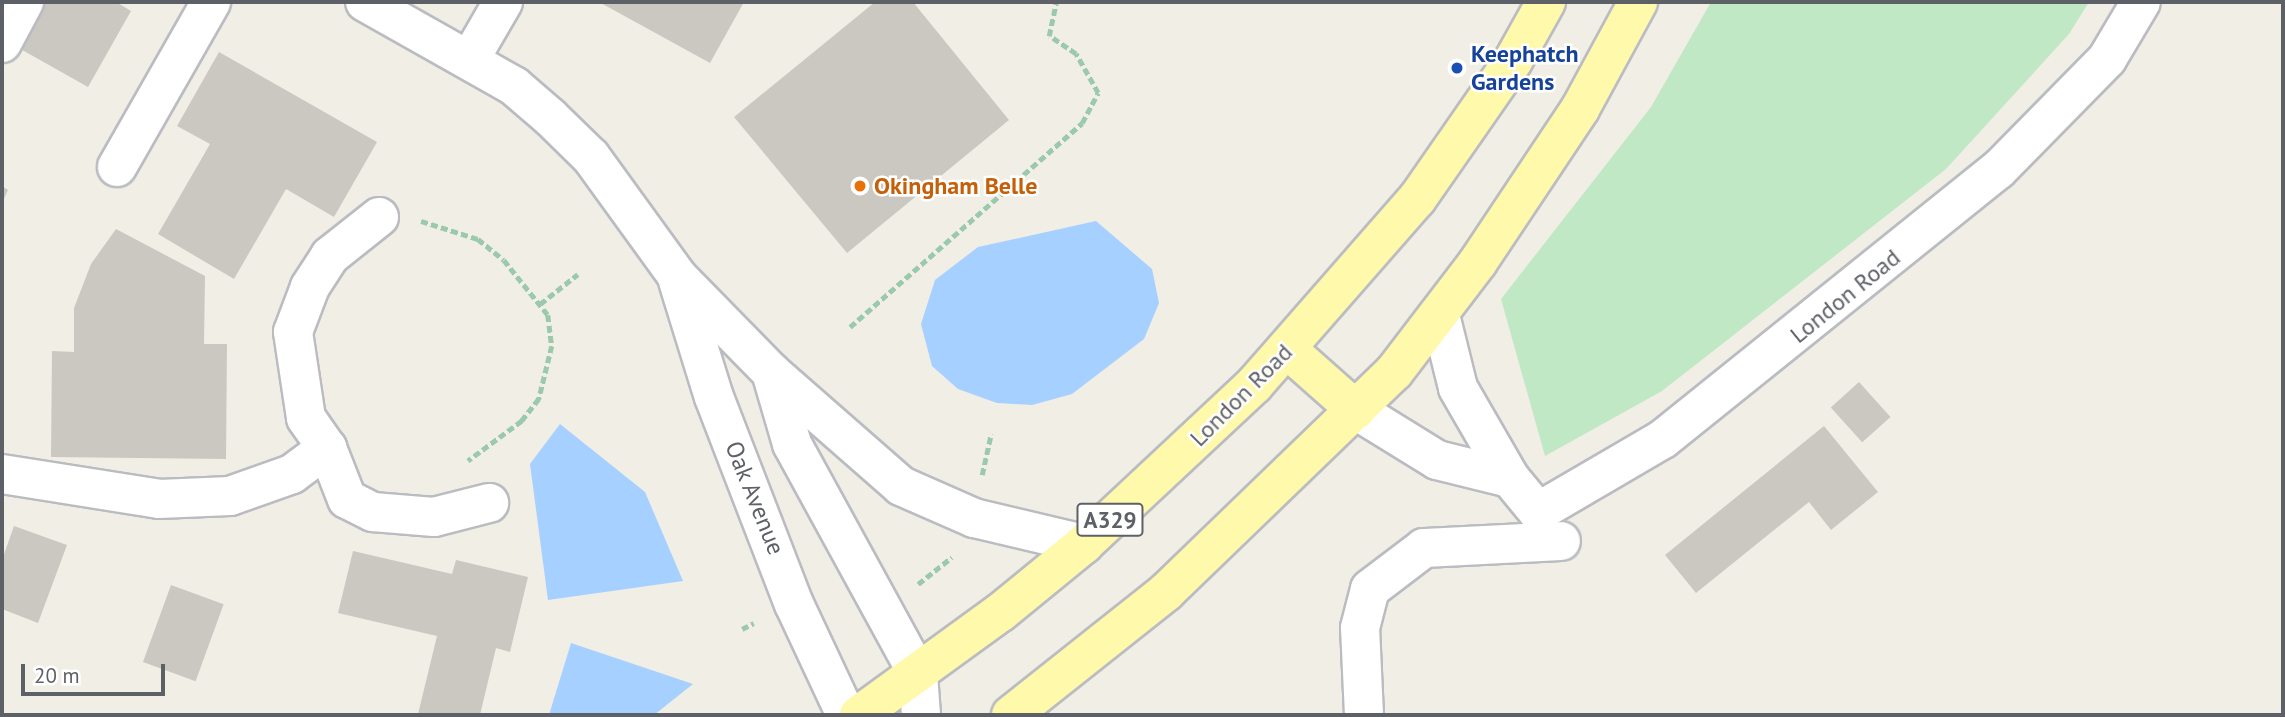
<!DOCTYPE html>
<style>
body{margin:0}
#map{position:relative;width:2285px;height:717px;overflow:hidden;background:#f0eee5;font-family:"PT Sans",sans-serif}
div>[style]{position:absolute}
.green>*{inset:0;background:#c1e8c5}
.water>*{inset:0;background:#a6d0ff}
.building>*{inset:0;background:#cbc8c2;transform-origin:0 0}
.path>*{height:4.5px;margin-top:-2.25px;transform-origin:0;background:repeating-linear-gradient(90deg,#9ac9ac 0 7px,transparent 0 10.5px)}
.roads{filter:drop-shadow(2px 0 #babcc1) drop-shadow(-2px 0 #babcc1) drop-shadow(0 2px #babcc1) drop-shadow(0 -2px #babcc1)}
.minor>*{height:38px;margin:-19px;padding:0 19px;transform-origin:19px;border-radius:19px;background:#fff}
.major>*{height:38px;margin:-19px;padding:0 19px;transform-origin:19px;border-radius:19px;background:#fff9ab}
.dots>*{width:19px;height:19px;translate:-50% -50%;box-sizing:border-box;border:4px solid #fff;border-radius:50%}
span{translate:-50% -50%;white-space:nowrap;text-align:center;line-height:1.15;-webkit-text-stroke:5px #fff;paint-order:stroke}
.shield-label span{padding:2px 5px;background:#fff;border:2px solid;border-radius:5px;-webkit-text-stroke-width:0}
.shield-label{font-size:23px;color:#5d6066;font-weight:700}
.transit-label{font-size:24px;color:#164399;font-weight:700}
.left{translate:0 -50%;text-align:left}
.food-label{font-size:24px;color:#c56008;font-weight:700}
.street-label{font-size:24px;color:#5d6066}
.frame{position:absolute;inset:0;border:4px solid #5d6066;pointer-events:none}
.scale{position:absolute;left:21px;top:664px;width:144px;height:32px;box-sizing:border-box;border:4px solid #5d6066;border-top:0;padding-left:9px;font-size:21px;line-height:24px;white-space:nowrap;color:#5d6066;-webkit-text-stroke:5px #fff;paint-order:stroke}
</style>
<div id="map">
<div class="green">
<div style="clip-path:polygon(1711px 2px,2089px 2px,2069px 34px,1946px 169px,1662px 391px,1545px 456px,1501px 299px,1651px 107px)"></div>
</div>
<div class="water">
<div style="clip-path:polygon(1096px 221px,1152px 269px,1159px 303px,1144px 339px,1072px 394px,1032px 405px,997px 403px,958px 389px,932px 366px,921px 324px,935px 280px,978px 247px)"></div>
<div style="clip-path:polygon(560px 424px,645px 492px,683px 581px,548px 600px,530px 464px)"></div>
<div style="clip-path:polygon(571px 643px,693px 684px,654px 715px,549px 715px)"></div>
</div>
<div class="building">
<div style="clip-path:polygon(30px 2px,116px 2px,131px 11px,88px 87px,8px 42px)"></div>
<div style="clip-path:polygon(599px 2px,744px 2px,710px 63px)"></div>
<div style="clip-path:polygon(875px 2px,913px 2px,1009px 120px,847px 253px,734px 117px)"></div>
<div style="clip-path:polygon(219px 52px,377px 142px,334px 217px,286px 189px,234px 279px,158px 234px,210px 144px,177px 126px)"></div>
<div style="clip-path:polygon(2px 186px,8px 190px,2px 203px)"></div>
<div style="clip-path:polygon(116px 229px,205px 276px,204px 344px,227px 344px,226px 459px,51px 457px,52px 351px,74px 352px,74px 308px,91px 264px)"></div>
<div style="left:1859px;top:382px;width:47px;height:38px;rotate:48deg"></div>
<div style="clip-path:polygon(1824px 426px,1878px 492px,1831px 530px,1809px 502px,1696px 593px,1665px 555px)"></div>
<div style="clip-path:polygon(14px 526px,67px 545px,38px 623px,2px 609px,2px 560px)"></div>
<div style="clip-path:polygon(353px 551px,452px 574px,456px 560px,528px 577px,510px 652px,496px 648px,480px 715px,418px 714px,437px 636px,338px 613px)"></div>
<div style="left:171px;top:585px;width:56px;height:82px;rotate:20deg"></div>
</div>
<div class="path">
<div style="left:421px;top:221px;width:60px;rotate:17.5deg"></div>
<div style="left:478px;top:239px;width:33px;rotate:39deg"></div>
<div style="left:504px;top:260px;width:70px;rotate:51.3deg"></div>
<div style="left:548px;top:315px;width:31px;rotate:83deg"></div>
<div style="left:552px;top:346px;width:55px;rotate:103.8deg"></div>
<div style="left:539px;top:399px;width:28px;rotate:128deg"></div>
<div style="left:522px;top:421px;width:67px;rotate:143.5deg"></div>
<div style="left:540px;top:304px;width:48px;rotate:-38.3deg"></div>
<div style="left:850px;top:327px;width:309px;rotate:-41.3deg"></div>
<div style="left:1082px;top:123px;width:34px;rotate:-62deg"></div>
<div style="left:1098px;top:93px;width:45px;rotate:-119.4deg"></div>
<div style="left:1076px;top:54px;width:32px;rotate:-146deg"></div>
<div style="left:1049px;top:36px;width:35px;rotate:-78deg"></div>
<div style="left:982px;top:475px;width:42px;rotate:-77.6deg"></div>
<div style="left:918px;top:584px;width:43px;rotate:-38.5deg"></div>
<div style="left:742px;top:629px;width:13px;rotate:-27deg"></div>
</div>
<div class="roads">
<div class="minor">
<div style="left:365px;top:2px;width:171px;rotate:29.4deg"></div>
<div style="left:514px;top:86px;width:48px;rotate:40.7deg"></div>
<div style="left:550px;top:117px;width:57px;rotate:44.3deg"></div>
<div style="left:591px;top:157px;width:147px;rotate:54.1deg"></div>
<div style="left:677px;top:276px;width:134px;rotate:45.6deg"></div>
<div style="left:771px;top:372px;width:173px;rotate:41.2deg"></div>
<div style="left:901px;top:486px;width:80px;rotate:23.7deg"></div>
<div style="left:974px;top:518px;width:113px;rotate:13.3deg"></div>
<div style="left:2px;top:43px;width:47px;rotate:-61.8deg"></div>
<div style="left:470px;top:59px;width:66px;rotate:-59.9deg"></div>
<div style="left:117px;top:167px;width:190px;rotate:-60.3deg"></div>
<div style="left:379px;top:217px;width:63px;rotate:141.5deg"></div>
<div style="left:330px;top:256px;width:37px;rotate:123deg"></div>
<div style="left:310px;top:287px;width:48px;rotate:110.7deg"></div>
<div style="left:293px;top:332px;width:87px;rotate:81.4deg"></div>
<div style="left:306px;top:418px;width:37px;rotate:55deg"></div>
<div style="left:327px;top:448px;width:55px;rotate:68.6deg"></div>
<div style="left:347px;top:499px;width:29px;rotate:27deg"></div>
<div style="left:373px;top:512px;width:61px;rotate:4.7deg"></div>
<div style="left:434px;top:517px;width:57px;rotate:-14.3deg"></div>
<div style="left:678px;top:281px;width:121px;rotate:72.8deg"></div>
<div style="left:714px;top:397px;width:222px;rotate:68.9deg"></div>
<div style="left:794px;top:604px;width:123px;rotate:64.9deg"></div>
<div style="left:1440px;top:315px;width:75px;rotate:76.1deg"></div>
<div style="left:1458px;top:388px;width:104px;rotate:60deg"></div>
<div style="left:1510px;top:478px;width:44px;rotate:50.5deg"></div>
<div style="left:1538px;top:512px;width:145px;rotate:-30.3deg"></div>
<div style="left:1663px;top:439px;width:430px;rotate:-38.8deg"></div>
<div style="left:1998px;top:170px;width:156px;rotate:-45.5deg"></div>
<div style="left:2107px;top:59px;width:66px;rotate:-59.2deg"></div>
<div style="left:771px;top:372px;width:75px;rotate:73.7deg"></div>
<div style="left:792px;top:444px;width:262px;rotate:61.3deg"></div>
<div style="left:918px;top:674px;width:41px;rotate:85.8deg"></div>
<div style="left:1356px;top:410px;width:95px;rotate:31.7deg"></div>
<div style="left:1437px;top:460px;width:75px;rotate:13.9deg"></div>
<div style="left:2px;top:474px;width:159px;rotate:9deg"></div>
<div style="left:159px;top:499px;width:71px;rotate:-2.4deg"></div>
<div style="left:230px;top:496px;width:66px;rotate:-19.5deg"></div>
<div style="left:292px;top:474px;width:44px;rotate:-36.6deg"></div>
<div style="left:1364px;top:715px;width:87px;rotate:-92.6deg"></div>
<div style="left:1360px;top:628px;width:40px;rotate:-75.6deg"></div>
<div style="left:1370px;top:589px;width:68px;rotate:-37.2deg"></div>
<div style="left:1424px;top:548px;width:137px;rotate:-2.9deg"></div>
</div>
<div class="major">
<div style="left:1287px;top:349px;width:92px;rotate:41.5deg"></div>
<div style="left:859px;top:715px;width:175px;rotate:-36deg"></div>
<div style="left:1001px;top:612px;width:107px;rotate:-39.3deg"></div>
<div style="left:1084px;top:544px;width:233px;rotate:-43.1deg"></div>
<div style="left:1254px;top:385px;width:247px;rotate:-48.8deg"></div>
<div style="left:1417px;top:199px;width:168px;rotate:-55.2deg"></div>
<div style="left:1513px;top:61px;width:68px;rotate:-60.8deg"></div>
<div style="left:1011px;top:715px;width:198px;rotate:-38.4deg"></div>
<div style="left:1166px;top:592px;width:317px;rotate:-44deg"></div>
<div style="left:1394px;top:372px;width:138px;rotate:-52.6deg"></div>
<div style="left:1478px;top:262px;width:184px;rotate:-56.3deg"></div>
<div style="left:1580px;top:109px;width:122px;rotate:-61.5deg"></div>
</div>
</div>
<div class="dots">
<div style="left:1457px;top:68px;background:#1a4fb4"></div>
<div style="left:860px;top:186px;background:#e8710a"></div>
</div>
<div class="shield-label">
<span style="left:1110px;top:520px">A329</span>
</div>
<div class="transit-label">
<span class="left" style="left:1471px;top:68px">Keephatch<br>Gardens</span>
</div>
<div class="food-label">
<span class="left" style="left:874px;top:186px">Okingham Belle</span>
</div>
<div class="street-label">
<span style="left:1845px;top:296px;rotate:-39deg">London Road</span>
<span style="left:1241px;top:395px;rotate:-45deg">London Road</span>
<span style="left:755px;top:498px;rotate:68deg">Oak Avenue</span>
</div>
<div class="frame"></div>
<div class="scale">20 m</div>
</div>
